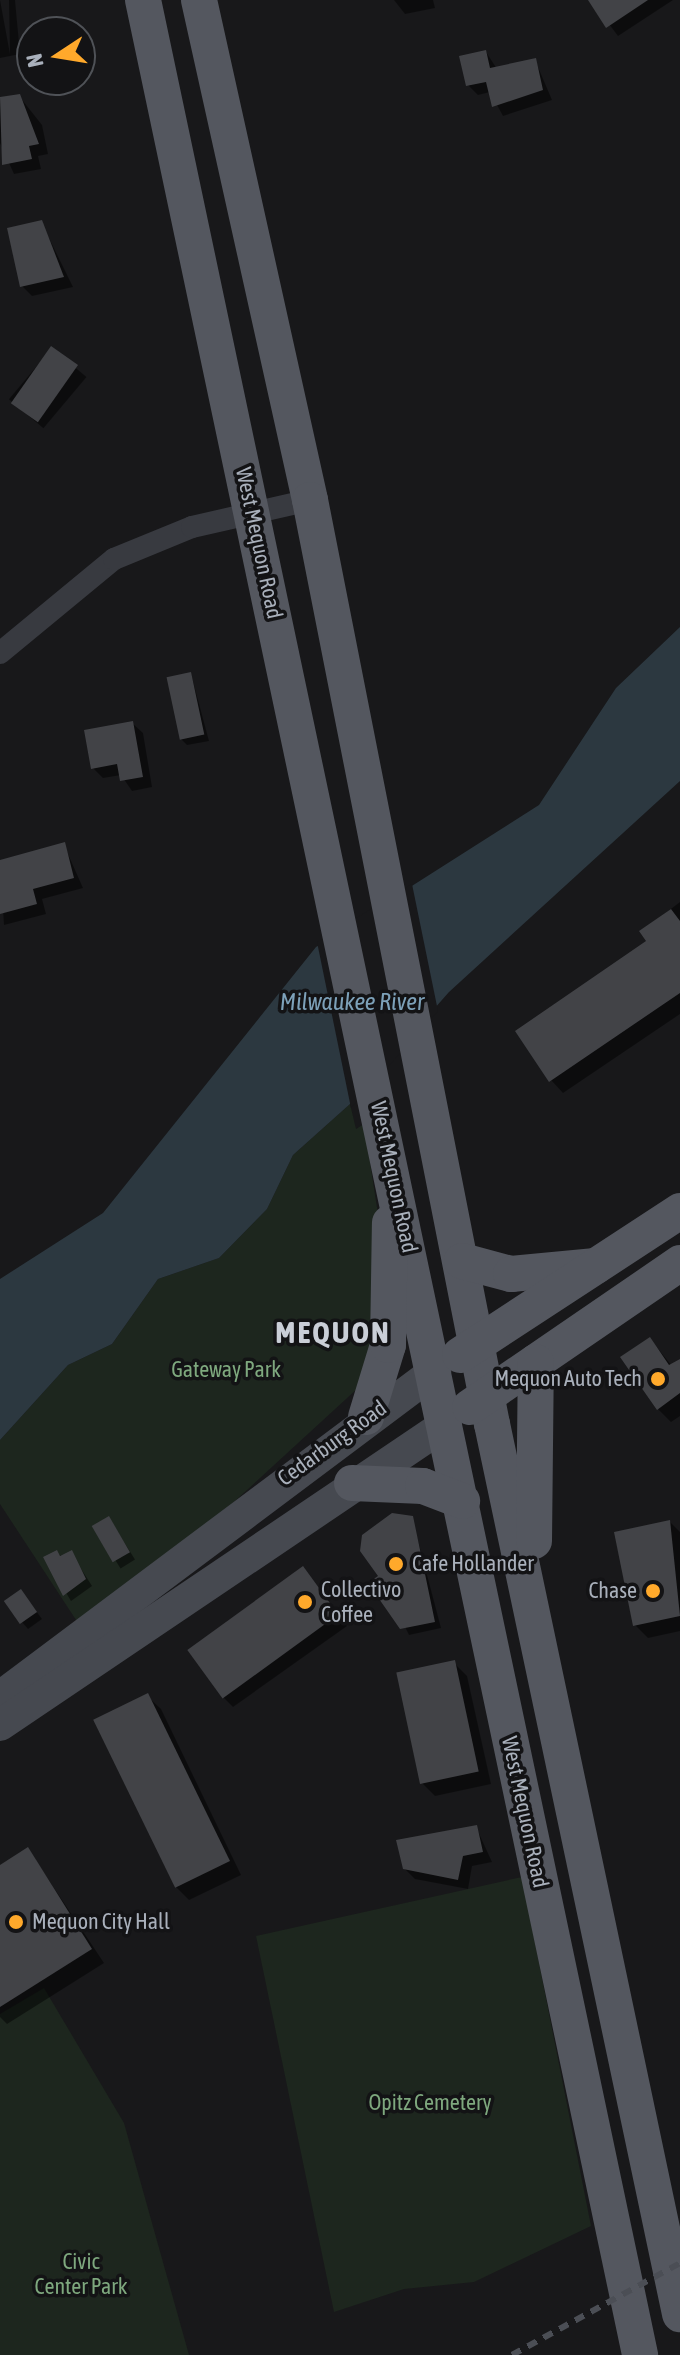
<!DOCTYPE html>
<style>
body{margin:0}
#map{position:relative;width:680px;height:2355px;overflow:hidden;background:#18181a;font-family:"Asap Condensed",sans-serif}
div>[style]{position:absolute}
.green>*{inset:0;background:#1d261e}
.water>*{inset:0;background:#2c3840}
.pier>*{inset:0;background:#18181a}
.shadow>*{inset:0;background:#0007;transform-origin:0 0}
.building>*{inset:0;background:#424347;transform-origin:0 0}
.minor>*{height:22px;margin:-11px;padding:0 11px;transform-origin:11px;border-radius:11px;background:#383a40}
.secondary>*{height:32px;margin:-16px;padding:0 16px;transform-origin:16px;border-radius:16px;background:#464950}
.primary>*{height:36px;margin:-18px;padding:0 18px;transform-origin:18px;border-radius:18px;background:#54575f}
.rail>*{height:6px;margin-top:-3px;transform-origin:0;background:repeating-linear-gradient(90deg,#4b4e55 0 10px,transparent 0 18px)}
.dots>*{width:22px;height:22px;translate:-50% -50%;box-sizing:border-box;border:4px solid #131315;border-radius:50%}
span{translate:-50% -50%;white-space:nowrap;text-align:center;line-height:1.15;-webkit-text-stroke:7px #131315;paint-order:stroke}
.street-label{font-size:22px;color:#a9b0bb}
.park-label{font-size:22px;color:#7ea87e}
.poi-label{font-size:22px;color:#a9b0bb}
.right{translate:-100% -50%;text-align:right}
.left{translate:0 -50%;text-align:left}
.water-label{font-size:24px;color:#7da1b9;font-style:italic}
.district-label{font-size:30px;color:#caced7;font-weight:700;letter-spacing:2px}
.north{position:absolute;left:16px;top:16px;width:80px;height:80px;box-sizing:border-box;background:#131315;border:2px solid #4f5257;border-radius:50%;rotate:258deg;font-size:22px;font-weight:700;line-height:32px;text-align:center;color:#a9b0bb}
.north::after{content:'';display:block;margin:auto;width:28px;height:36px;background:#ffa92b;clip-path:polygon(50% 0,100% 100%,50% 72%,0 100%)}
</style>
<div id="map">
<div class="green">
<div style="clip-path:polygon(350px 1104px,356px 1129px,364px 1124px,380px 1227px,370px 1377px,163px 1567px,80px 1626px,0 1504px,0 1440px,68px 1365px,112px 1344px,158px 1279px,219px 1258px,267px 1209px,293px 1155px)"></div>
<div style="clip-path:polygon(522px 1877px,591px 2226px,474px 2282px,404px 2289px,334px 2312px,256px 1936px)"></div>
<div style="clip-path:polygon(44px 1988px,124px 2123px,189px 2355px,0 2355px,0 2014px)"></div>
</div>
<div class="water">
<div style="clip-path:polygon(680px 627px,680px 781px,449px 992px,350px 1104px,293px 1155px,267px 1209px,219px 1258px,158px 1279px,112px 1344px,68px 1365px,0 1440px,0 1279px,103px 1213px,316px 947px,539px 805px,616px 688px)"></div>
</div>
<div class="pier">
<div style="clip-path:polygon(412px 884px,438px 1011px,351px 1108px,317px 942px)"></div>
</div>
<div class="shadow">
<div style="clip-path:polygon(0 0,10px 54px,9px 0,15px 0,20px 54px,0 58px)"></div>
<div style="clip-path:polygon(394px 0,433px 0,435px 8px,405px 14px)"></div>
<div style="clip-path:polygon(591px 0,673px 0,618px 36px)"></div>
<div style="clip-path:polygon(486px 52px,497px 69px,535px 60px,552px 100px,503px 116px,490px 92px,478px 95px,468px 85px)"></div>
<div style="clip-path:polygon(19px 96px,42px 125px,48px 154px,38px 156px,41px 169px,14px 174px,0 143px,0 100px)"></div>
<div style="clip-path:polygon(41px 222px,73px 287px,32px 296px,22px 286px)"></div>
<div style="left:52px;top:348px;width:45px;height:67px;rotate:40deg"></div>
<div style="clip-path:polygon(191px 674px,209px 741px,187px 745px,181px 739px)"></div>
<div style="clip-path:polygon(132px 723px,143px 733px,152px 787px,132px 791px,121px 775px,103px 778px,93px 768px)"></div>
<div style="clip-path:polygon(64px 845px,83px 888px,42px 899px,46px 914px,4px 925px,0 862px)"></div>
<div style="clip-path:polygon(680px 902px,680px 1014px,563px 1093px,551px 1080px,649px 942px,642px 931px)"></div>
<div style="clip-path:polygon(650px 1339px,672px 1366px,680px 1361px,680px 1416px,671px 1422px,658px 1409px)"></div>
<div style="left:109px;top:1518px;width:49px;height:17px;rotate:58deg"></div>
<div style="clip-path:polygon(412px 1518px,441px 1628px,409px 1635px,381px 1577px)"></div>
<div style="clip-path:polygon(670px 1522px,680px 1532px,680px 1631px,648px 1638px,635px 1625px)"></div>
<div style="clip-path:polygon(71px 1553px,92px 1586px,71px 1601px,46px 1559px)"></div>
<div style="clip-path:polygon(303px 1568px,347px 1626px,233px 1707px,223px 1697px)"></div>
<div style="clip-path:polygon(21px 1591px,42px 1619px,28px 1629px,22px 1622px)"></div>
<div style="clip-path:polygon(454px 1663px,467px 1676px,491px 1784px,435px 1796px,422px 1783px)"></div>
<div style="clip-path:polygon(147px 1696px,161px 1709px,241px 1875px,189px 1900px,176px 1887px)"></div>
<div style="clip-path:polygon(476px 1827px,492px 1862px,472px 1866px,468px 1889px,415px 1879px,404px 1868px)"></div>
<div style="clip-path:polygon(28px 1849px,104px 1963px,7px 2024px,0 2017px,0 1869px)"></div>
</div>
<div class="building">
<div style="clip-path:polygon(588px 0,648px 0,606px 28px)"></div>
<div style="clip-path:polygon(486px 50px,490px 68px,536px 58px,543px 90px,492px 107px,486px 82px,466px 86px,459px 56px)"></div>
<div style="clip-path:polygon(20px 94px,39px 144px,29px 146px,32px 159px,2px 165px,0 97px)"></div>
<div style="clip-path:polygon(42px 220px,64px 277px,20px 287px,7px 228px)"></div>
<div style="left:51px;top:346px;width:33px;height:70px;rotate:35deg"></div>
<div style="left:191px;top:672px;width:64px;height:25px;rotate:78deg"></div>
<div style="clip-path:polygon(133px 721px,143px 777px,120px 781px,117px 764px,91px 769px,84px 730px)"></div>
<div style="clip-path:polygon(65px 842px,74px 878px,33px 889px,37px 904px,0 914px,0 860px)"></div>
<div style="clip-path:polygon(671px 909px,680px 921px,680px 993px,549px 1082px,515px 1031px,646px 941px,639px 931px)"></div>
<div style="clip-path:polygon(650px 1337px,669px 1365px,680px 1359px,680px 1393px,657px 1410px,620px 1357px)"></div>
<div style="clip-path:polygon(392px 1513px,413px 1516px,435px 1622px,400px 1629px,368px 1583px,378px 1576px,360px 1551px,362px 1535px)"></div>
<div style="left:109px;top:1516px;width:42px;height:20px;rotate:60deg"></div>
<div style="clip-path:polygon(670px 1520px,680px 1616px,633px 1626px,614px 1532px)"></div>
<div style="clip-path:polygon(57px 1550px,60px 1556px,72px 1550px,86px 1579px,63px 1596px,43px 1557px)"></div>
<div style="left:303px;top:1566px;width:60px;height:143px;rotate:54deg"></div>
<div style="left:21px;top:1589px;width:28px;height:21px;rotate:55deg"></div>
<div style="left:455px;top:1660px;width:114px;height:60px;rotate:78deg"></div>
<div style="left:148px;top:1693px;width:187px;height:61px;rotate:64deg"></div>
<div style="clip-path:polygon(477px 1825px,483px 1852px,463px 1856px,458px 1880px,403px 1869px,396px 1840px)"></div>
<div style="clip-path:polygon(28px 1847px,92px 1949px,0 2007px,0 1865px)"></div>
</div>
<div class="minor">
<div style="left:0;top:653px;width:148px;rotate:-39.5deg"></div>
<div style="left:114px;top:559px;width:84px;rotate:-22.3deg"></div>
<div style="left:192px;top:527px;width:121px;rotate:-12.9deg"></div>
</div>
<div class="secondary">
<div style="left:0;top:1697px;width:544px;rotate:-36.85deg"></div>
<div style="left:0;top:1725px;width:538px;rotate:-34.01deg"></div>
</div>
<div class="primary">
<div style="left:143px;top:0;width:2407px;rotate:78.08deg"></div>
<div style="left:199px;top:0;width:512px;rotate:77.48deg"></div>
<div style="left:310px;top:500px;width:942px;rotate:78.86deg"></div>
<div style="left:492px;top:1424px;width:910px;rotate:78.07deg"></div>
<div style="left:462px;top:1261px;width:51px;rotate:14.9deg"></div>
<div style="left:511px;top:1274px;width:85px;rotate:-5.4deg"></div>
<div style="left:460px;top:1355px;width:263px;rotate:-33.2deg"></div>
<div style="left:470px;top:1407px;width:255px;rotate:-34.4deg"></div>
<div style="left:366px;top:1417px;width:75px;rotate:-73deg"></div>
<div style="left:388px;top:1345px;width:122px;rotate:-89.1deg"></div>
<div style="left:352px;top:1483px;width:71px;rotate:2.4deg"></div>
<div style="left:423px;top:1486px;width:42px;rotate:21deg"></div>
<div style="left:534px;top:1541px;width:179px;rotate:-89.4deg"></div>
</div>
<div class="rail">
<div style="left:512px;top:2355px;width:192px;rotate:-28.7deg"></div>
</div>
<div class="dots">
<div style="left:658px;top:1379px;background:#ffa92b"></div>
<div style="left:396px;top:1564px;background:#ffa92b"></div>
<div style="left:653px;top:1591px;background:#ffa92b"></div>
<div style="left:305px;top:1602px;background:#ffa92b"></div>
<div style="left:16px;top:1922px;background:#ffa92b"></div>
</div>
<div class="street-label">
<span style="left:259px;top:543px;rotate:78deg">West Mequon Road</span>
<span style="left:394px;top:1177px;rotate:78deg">West Mequon Road</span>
<span style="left:332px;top:1443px;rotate:-36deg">Cedarburg Road</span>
<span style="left:525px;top:1812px;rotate:78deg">West Mequon Road</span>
</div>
<div class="park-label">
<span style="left:226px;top:1370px">Gateway Park</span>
<span style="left:430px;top:2103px">Opitz Cemetery</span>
<span style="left:81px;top:2274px">Civic<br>Center Park</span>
</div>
<div class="poi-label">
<span class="right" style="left:642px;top:1379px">Mequon Auto Tech</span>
<span class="left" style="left:412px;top:1564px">Cafe Hollander</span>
<span class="left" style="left:321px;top:1602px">Collectivo<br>Coffee</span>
<span class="right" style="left:637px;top:1591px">Chase</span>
<span class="left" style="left:32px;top:1922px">Mequon City Hall</span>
</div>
<div class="water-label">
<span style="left:352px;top:1002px">Milwaukee River</span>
</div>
<div class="district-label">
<span style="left:333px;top:1332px">MEQUON</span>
</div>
<div class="north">N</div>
</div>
